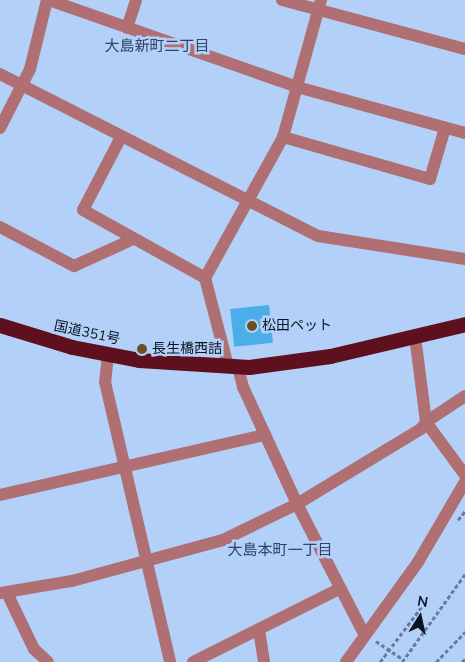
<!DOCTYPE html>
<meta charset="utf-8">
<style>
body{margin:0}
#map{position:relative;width:465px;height:662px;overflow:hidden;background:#b3d0f8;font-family:"Nunito Sans","Noto Sans JP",sans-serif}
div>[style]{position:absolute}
.building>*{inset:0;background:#4aafe8;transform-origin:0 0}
.path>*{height:2.5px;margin-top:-1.25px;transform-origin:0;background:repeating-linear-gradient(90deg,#687c98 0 4px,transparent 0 6.5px)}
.minor>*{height:12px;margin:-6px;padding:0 6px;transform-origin:6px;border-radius:6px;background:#b06f72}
.highway>*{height:15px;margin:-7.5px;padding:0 7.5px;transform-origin:7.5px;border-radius:7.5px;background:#5f101e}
.dots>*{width:14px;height:14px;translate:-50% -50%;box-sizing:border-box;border:2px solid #b3d0f8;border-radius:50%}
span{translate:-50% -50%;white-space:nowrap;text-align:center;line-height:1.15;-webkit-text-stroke:5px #b3d0f8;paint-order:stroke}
.poi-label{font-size:14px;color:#0a1321}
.left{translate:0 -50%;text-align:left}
.street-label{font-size:14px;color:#0a1321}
.neighbourhood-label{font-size:15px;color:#2d4566}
.north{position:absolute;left:395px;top:592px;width:50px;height:50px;-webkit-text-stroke:4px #b3d0f8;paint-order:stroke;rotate:10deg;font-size:14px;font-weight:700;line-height:20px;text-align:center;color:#0a1321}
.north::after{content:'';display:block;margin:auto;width:18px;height:22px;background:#0a1321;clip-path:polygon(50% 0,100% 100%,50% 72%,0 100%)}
</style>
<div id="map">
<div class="building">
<div style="left:269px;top:305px;width:38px;height:39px;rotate:84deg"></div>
</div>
<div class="path">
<div style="left:458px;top:520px;width:11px;rotate:-52deg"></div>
<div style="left:376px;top:641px;width:34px;rotate:34deg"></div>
<div style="left:380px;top:662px;width:70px;rotate:-53.1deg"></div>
<div style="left:402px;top:662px;width:108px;rotate:-54.4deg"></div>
<div style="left:436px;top:662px;width:42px;rotate:-46deg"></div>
<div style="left:462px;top:662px;width:4px;rotate:-45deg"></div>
</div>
<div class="minor">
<div style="left:49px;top:0;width:263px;rotate:19.3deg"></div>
<div style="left:297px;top:87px;width:174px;rotate:15.3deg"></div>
<div style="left:282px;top:0;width:189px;rotate:15deg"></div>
<div style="left:127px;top:28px;width:29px;rotate:-72deg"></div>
<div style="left:0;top:74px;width:357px;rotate:27deg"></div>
<div style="left:318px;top:236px;width:149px;rotate:8.9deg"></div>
<div style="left:0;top:128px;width:66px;rotate:-63deg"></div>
<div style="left:30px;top:69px;width:71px;rotate:-76.2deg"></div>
<div style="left:121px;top:137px;width:82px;rotate:117.5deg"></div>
<div style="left:83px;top:210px;width:140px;rotate:29.1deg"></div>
<div style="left:283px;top:137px;width:153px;rotate:15.9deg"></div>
<div style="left:430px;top:179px;width:53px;rotate:-73.6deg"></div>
<div style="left:0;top:227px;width:84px;rotate:27.8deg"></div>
<div style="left:74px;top:266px;width:63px;rotate:-24.5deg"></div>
<div style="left:108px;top:355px;width:27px;rotate:96deg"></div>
<div style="left:105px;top:382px;width:287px;rotate:76.9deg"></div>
<div style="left:228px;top:366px;width:91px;rotate:-104.6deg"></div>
<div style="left:205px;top:278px;width:161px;rotate:-61deg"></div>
<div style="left:283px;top:137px;width:142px;rotate:-74.5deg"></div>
<div style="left:238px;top:367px;width:21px;rotate:76deg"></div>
<div style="left:243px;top:387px;width:129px;rotate:65.2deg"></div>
<div style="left:297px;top:504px;width:148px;rotate:62.7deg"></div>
<div style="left:465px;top:396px;width:47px;rotate:146.3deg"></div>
<div style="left:426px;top:422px;width:66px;rotate:53.7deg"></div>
<div style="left:0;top:495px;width:272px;rotate:-12.8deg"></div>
<div style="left:0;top:593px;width:73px;rotate:-9.5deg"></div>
<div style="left:72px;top:581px;width:156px;rotate:-15.2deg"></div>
<div style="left:223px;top:540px;width:82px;rotate:-25.9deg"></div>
<div style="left:297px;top:504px;width:145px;rotate:-31.2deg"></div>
<div style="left:421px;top:429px;width:9px;rotate:-54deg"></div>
<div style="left:426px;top:422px;width:87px;rotate:-97.3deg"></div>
<div style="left:7px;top:593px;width:62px;rotate:64.3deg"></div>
<div style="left:34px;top:649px;width:19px;rotate:43deg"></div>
<div style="left:259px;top:630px;width:32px;rotate:81deg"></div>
<div style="left:193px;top:662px;width:163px;rotate:-26.6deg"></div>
<div style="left:346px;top:662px;width:123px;rotate:-54.2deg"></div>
<div style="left:418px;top:562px;width:93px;rotate:-59.6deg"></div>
</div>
<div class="highway">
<div style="left:0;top:325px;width:75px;rotate:17deg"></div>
<div style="left:72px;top:347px;width:68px;rotate:11deg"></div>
<div style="left:139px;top:360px;width:110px;rotate:3.6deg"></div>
<div style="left:249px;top:367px;width:82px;rotate:-7.7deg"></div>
<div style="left:330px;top:356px;width:139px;rotate:-13.3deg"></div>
</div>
<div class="dots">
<div style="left:252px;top:326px;background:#6c5023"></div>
<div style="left:142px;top:349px;background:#6c5023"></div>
</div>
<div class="poi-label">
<span class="left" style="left:262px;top:326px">松田ペット</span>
<span class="left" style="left:152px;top:349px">長生橋西詰</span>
</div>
<div class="street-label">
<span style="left:87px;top:333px;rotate:12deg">国道351号</span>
</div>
<div class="neighbourhood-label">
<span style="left:157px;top:47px">大島新町二丁目</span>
<span style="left:280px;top:551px">大島本町一丁目</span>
</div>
<div class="north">N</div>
</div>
